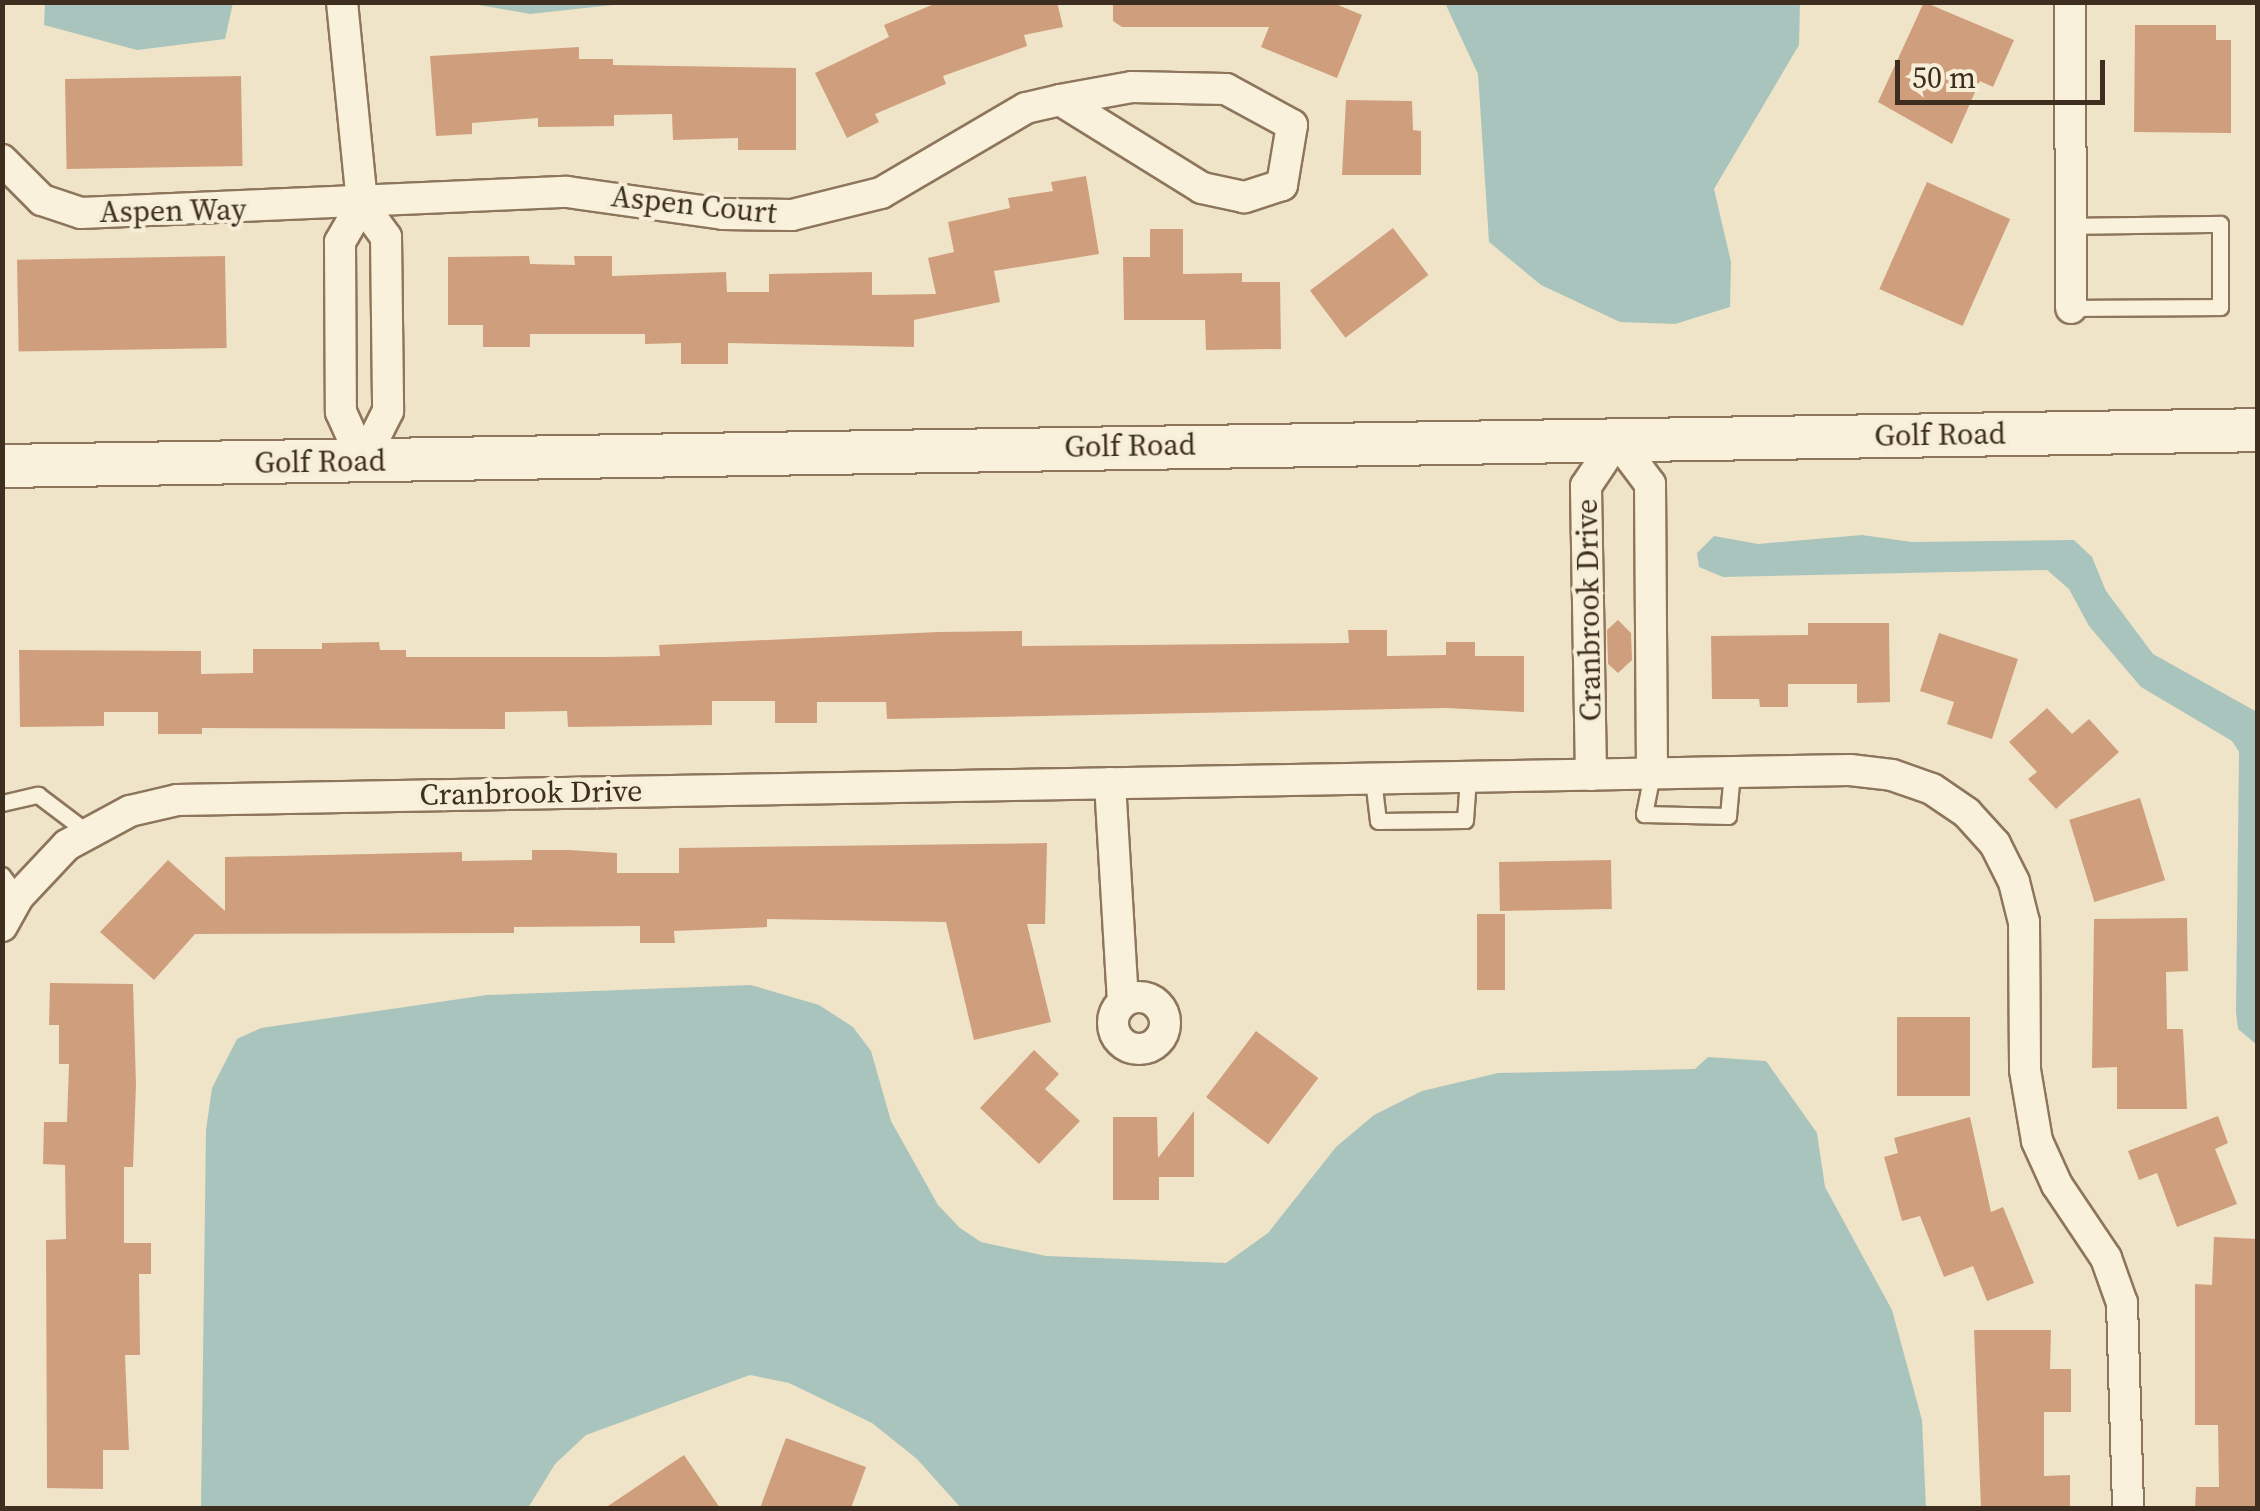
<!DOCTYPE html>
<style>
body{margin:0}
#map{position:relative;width:2260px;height:1511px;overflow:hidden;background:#f0e4c8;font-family:"Source Serif 4",serif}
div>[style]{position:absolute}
.water>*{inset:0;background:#a9c4bc}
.building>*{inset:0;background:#cf9f7d;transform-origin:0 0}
.roads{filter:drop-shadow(2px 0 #8d765c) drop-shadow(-2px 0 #8d765c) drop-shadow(0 2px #8d765c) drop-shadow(0 -2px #8d765c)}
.lane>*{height:15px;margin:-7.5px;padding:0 7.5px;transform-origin:7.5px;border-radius:7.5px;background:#faf1dc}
.street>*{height:30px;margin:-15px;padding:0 15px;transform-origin:15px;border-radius:15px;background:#faf1dc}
.street>.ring{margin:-15px;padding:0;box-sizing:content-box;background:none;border:30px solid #faf1dc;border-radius:50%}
.secondary>*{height:42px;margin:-21px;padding:0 21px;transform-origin:21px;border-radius:21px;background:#faf1dc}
span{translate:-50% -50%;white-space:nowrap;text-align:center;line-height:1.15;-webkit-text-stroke:8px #f7eed8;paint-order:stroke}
.street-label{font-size:30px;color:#3d2e20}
.frame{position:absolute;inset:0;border:5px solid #3d2e20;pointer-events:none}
.scale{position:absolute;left:1895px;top:60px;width:210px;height:45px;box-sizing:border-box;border:5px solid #3d2e20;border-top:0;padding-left:12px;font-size:30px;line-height:35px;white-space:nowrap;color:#3d2e20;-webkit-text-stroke:8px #f7eed8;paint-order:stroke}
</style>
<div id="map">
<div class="water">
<div style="clip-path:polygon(45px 3px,45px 2px,233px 3px,225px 39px,137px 50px,44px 25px)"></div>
<div style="clip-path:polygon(468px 3px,631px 3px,530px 14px)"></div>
<div style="clip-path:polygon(1445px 3px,1800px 3px,1799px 45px,1714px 189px,1731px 262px,1730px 307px,1675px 324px,1620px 322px,1541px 285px,1489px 242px,1478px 74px)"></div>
<div style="clip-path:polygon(1862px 535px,1912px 542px,2074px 540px,2092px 557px,2106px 591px,2153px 654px,2257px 712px,2257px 1045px,2238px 1029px,2236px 1012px,2239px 752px,2232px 741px,2141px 687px,2089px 626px,2069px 589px,2047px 570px,1723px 577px,1699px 567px,1697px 553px,1714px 536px,1758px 544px)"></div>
<div style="clip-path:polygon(751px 985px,819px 1005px,853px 1027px,871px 1051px,891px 1121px,938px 1205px,960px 1228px,981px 1242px,1046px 1256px,1226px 1263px,1268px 1233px,1336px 1147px,1374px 1115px,1422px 1091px,1498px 1073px,1695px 1069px,1708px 1057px,1766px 1061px,1817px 1133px,1825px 1187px,1892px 1310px,1922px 1420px,1926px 1508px,961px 1508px,917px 1459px,872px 1423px,789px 1383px,750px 1375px,586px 1435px,555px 1464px,528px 1508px,201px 1508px,206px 1130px,212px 1088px,237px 1039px,261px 1028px,487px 995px)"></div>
</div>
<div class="building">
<div style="clip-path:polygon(939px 2px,1057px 2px,1063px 27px,1024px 35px,1027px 46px,943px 76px,946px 84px,875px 114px,879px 122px,847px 138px,815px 73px,889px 37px,884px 25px)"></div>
<div style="clip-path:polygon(1113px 2px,1331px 2px,1362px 15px,1337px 78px,1261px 47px,1269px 27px,1122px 27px,1113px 21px)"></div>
<div style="clip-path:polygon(1924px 2px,2014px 40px,1993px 87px,1980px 81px,1952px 144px,1878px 102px)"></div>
<div style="clip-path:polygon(2135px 25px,2216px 25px,2216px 40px,2231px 40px,2231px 133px,2134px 132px)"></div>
<div style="clip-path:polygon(579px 47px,579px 59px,613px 59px,613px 65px,796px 68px,796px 150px,738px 150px,738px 138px,673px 140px,672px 114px,614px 115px,614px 126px,538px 127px,538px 118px,472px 123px,472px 134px,436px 136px,430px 56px)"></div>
<div style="left:241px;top:76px;width:90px;height:176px;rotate:89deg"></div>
<div style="clip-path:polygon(1346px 100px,1412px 101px,1413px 130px,1421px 131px,1421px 175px,1342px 175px)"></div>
<div style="clip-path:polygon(1086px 176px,1099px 254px,994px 271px,1000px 302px,914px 320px,914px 347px,728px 343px,728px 364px,681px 364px,681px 343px,645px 344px,645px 334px,530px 334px,530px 347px,483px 347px,483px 325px,448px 325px,448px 257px,529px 256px,530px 264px,575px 265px,574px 256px,612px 256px,612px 276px,726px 272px,727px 292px,769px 292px,769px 274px,872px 272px,872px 295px,936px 294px,928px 258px,954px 252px,948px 222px,1010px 208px,1008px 198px,1053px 191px,1051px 182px)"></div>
<div style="left:1927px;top:182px;width:91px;height:117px;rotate:24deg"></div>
<div style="left:1393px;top:228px;width:59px;height:104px;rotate:53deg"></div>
<div style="clip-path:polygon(1150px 229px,1183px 229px,1183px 274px,1242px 273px,1242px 282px,1280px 282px,1281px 349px,1206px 350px,1205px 320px,1124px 320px,1123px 257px,1150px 257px)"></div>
<div style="left:225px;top:256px;width:92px;height:208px;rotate:89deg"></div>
<div style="clip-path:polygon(1618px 620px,1631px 633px,1632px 660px,1618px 673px,1608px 664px,1607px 630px)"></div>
<div style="clip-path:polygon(1808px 623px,1889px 623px,1890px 702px,1857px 703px,1857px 684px,1788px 684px,1788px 707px,1760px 707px,1759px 699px,1712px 699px,1711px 636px,1808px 635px)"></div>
<div style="clip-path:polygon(1348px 630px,1387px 630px,1387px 656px,1446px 655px,1446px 642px,1475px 642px,1475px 656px,1524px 656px,1524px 712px,1446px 708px,887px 719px,886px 702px,817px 702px,817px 723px,775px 723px,775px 701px,712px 701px,712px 725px,568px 727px,567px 711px,505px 712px,505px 729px,202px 728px,202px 734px,158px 734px,158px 712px,104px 712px,104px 726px,20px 727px,19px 650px,201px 651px,201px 674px,253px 673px,253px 649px,322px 649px,322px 643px,379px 642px,380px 650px,406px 650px,406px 657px,607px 657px,660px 656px,659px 645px,938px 632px,1022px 631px,1022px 646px,1349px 643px)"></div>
<div style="clip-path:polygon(1939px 633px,2018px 659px,1992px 739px,1947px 724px,1954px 702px,1920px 691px)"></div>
<div style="clip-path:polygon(2047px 708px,2072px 734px,2089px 719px,2119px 752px,2056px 809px,2028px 779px,2037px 772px,2009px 742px)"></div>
<div style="left:2140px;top:798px;width:86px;height:74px;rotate:73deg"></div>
<div style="clip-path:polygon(1047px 843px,1045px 924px,1027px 924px,1051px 1022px,974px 1040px,946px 922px,767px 919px,767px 927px,674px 931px,675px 943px,640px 943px,640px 926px,514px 927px,514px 933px,195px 934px,154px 980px,100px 932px,168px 860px,225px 911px,225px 857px,462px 852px,462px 861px,532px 860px,532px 850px,569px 850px,617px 853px,617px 873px,679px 873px,679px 848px)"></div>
<div style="left:1611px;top:860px;width:49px;height:112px;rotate:89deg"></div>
<div style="left:1477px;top:914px;width:28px;height:76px"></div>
<div style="clip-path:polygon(2187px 918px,2188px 971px,2166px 972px,2167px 1029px,2183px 1029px,2187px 1109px,2117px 1109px,2117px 1067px,2092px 1068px,2094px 919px)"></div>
<div style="clip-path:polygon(50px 983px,133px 984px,136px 1084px,133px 1167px,124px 1167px,124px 1243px,151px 1243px,151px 1274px,139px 1274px,140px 1355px,125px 1355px,129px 1450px,103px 1450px,103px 1489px,47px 1488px,46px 1240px,66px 1239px,65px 1165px,43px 1164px,44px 1122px,67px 1122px,69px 1064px,59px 1064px,59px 1025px,49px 1025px)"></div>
<div style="left:1897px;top:1017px;width:73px;height:79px"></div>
<div style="left:1256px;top:1031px;width:78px;height:83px;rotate:37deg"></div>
<div style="clip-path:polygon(1034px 1050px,1059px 1074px,1045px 1089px,1080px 1121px,1039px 1164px,980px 1108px)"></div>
<div style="clip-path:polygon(1194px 1111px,1194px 1177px,1159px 1177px,1159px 1200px,1113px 1200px,1113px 1117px,1157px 1117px,1158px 1158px)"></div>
<div style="clip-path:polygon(2218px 1116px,2228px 1143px,2215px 1149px,2237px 1204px,2177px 1227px,2157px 1173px,2139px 1180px,2128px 1151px)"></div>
<div style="clip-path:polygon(1970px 1117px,1991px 1212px,2003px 1207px,2034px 1283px,1987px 1301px,1973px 1266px,1944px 1277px,1920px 1216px,1902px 1221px,1884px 1157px,1898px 1153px,1894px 1138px)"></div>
<div style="clip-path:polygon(2214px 1237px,2258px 1239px,2258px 1508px,2195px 1508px,2196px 1487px,2219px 1487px,2218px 1425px,2195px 1425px,2195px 1284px,2212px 1285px)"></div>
<div style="clip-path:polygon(1974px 1330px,2051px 1330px,2050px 1369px,2071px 1369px,2071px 1412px,2044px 1412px,2044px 1476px,2070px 1475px,2070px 1508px,1981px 1508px)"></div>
<div style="clip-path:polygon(786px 1438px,866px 1467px,851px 1508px,760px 1508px)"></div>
<div style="clip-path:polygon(684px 1455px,720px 1508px,605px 1508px)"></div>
</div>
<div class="roads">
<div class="lane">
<div style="left:2070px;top:226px;width:150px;rotate:-0.8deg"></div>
<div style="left:2220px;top:224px;width:83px;rotate:90deg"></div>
<div style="left:2220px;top:307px;width:149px;rotate:179.6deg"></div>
<div style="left:1652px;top:774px;width:41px;rotate:101.3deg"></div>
<div style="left:1644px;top:814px;width:84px;rotate:1.4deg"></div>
<div style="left:1728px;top:816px;width:44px;rotate:-84.8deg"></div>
<div style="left:1373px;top:779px;width:42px;rotate:83.2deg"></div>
<div style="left:1378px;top:821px;width:87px;rotate:-0.7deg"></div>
<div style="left:1465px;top:820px;width:43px;rotate:-86deg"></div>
<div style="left:2px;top:803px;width:37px;rotate:-13deg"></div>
<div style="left:38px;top:795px;width:61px;rotate:37.1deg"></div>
<div style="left:2px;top:875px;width:27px;rotate:54deg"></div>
</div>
<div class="street">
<div style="left:342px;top:2px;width:203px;rotate:84.3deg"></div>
<div style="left:362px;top:204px;width:41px;rotate:54deg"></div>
<div style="left:386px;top:237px;width:174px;rotate:89.3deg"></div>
<div style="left:388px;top:411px;width:56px;rotate:116.6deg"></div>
<div style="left:2070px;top:2px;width:306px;rotate:89.8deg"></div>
<div style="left:1132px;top:87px;width:94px;rotate:1.2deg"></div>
<div style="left:1226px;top:89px;width:75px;rotate:28.6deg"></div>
<div style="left:1292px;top:125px;width:61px;rotate:99.5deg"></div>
<div style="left:1282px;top:185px;width:40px;rotate:162deg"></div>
<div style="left:1244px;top:197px;width:43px;rotate:-167.9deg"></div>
<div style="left:1202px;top:188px;width:167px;rotate:-148.2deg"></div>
<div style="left:1060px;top:100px;width:73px;rotate:-10.2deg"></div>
<div style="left:2px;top:160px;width:57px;rotate:45deg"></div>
<div style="left:42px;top:200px;width:41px;rotate:18.4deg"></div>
<div style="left:81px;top:213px;width:486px;rotate:-2.5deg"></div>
<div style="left:567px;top:192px;width:158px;rotate:8deg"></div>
<div style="left:723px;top:214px;width:69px;rotate:0.8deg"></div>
<div style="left:792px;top:215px;width:92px;rotate:-13.9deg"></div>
<div style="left:881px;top:193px;width:168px;rotate:-30.4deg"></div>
<div style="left:1026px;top:108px;width:35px;rotate:-13deg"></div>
<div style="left:362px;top:204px;width:44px;rotate:120.1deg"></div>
<div style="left:340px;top:242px;width:170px;rotate:89.7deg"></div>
<div style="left:341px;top:412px;width:54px;rotate:65.8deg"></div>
<div style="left:1591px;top:775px;width:289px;rotate:-91deg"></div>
<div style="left:1586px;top:486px;width:55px;rotate:-56deg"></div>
<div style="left:1617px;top:440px;width:55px;rotate:53.1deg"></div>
<div style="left:1650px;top:484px;width:290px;rotate:89.6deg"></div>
<div style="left:1110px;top:783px;width:219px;rotate:86.6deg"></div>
<div style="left:2px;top:926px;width:33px;rotate:-61deg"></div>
<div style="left:18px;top:897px;width:71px;rotate:-46.7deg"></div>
<div style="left:67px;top:845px;width:72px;rotate:-28.4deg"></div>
<div style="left:130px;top:811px;width:48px;rotate:-13.2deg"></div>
<div style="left:177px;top:800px;width:1673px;rotate:-1.03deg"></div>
<div style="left:1850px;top:770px;width:42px;rotate:6.8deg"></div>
<div style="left:1892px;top:775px;width:42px;rotate:19.3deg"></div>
<div style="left:1932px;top:789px;width:42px;rotate:34.4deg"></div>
<div style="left:1967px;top:813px;width:42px;rotate:47.9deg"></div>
<div style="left:1995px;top:844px;width:42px;rotate:63.4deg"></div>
<div style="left:2014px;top:882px;width:41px;rotate:76deg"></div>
<div style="left:2024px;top:922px;width:148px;rotate:89.6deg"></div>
<div style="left:2025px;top:1070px;width:72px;rotate:80.4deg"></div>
<div style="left:2037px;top:1141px;width:48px;rotate:65.6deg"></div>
<div style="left:2057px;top:1185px;width:88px;rotate:56.1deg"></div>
<div style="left:2106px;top:1258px;width:48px;rotate:70.4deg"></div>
<div style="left:2122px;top:1303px;width:205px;rotate:88.3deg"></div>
<div class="ring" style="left:1113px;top:997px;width:22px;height:22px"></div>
</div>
<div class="secondary">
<div style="left:2px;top:466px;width:2256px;rotate:-0.91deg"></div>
</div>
</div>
<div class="street-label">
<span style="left:694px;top:205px;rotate:6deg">Aspen Court</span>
<span style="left:173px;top:211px;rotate:-1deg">Aspen Way</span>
<span style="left:1940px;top:435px;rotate:-1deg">Golf Road</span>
<span style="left:1130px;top:446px;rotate:-1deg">Golf Road</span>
<span style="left:320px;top:462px;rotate:-1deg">Golf Road</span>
<span style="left:1589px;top:610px;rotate:-91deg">Cranbrook Drive</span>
<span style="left:531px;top:793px;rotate:-1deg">Cranbrook Drive</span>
</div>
<div class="frame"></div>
<div class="scale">50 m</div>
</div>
